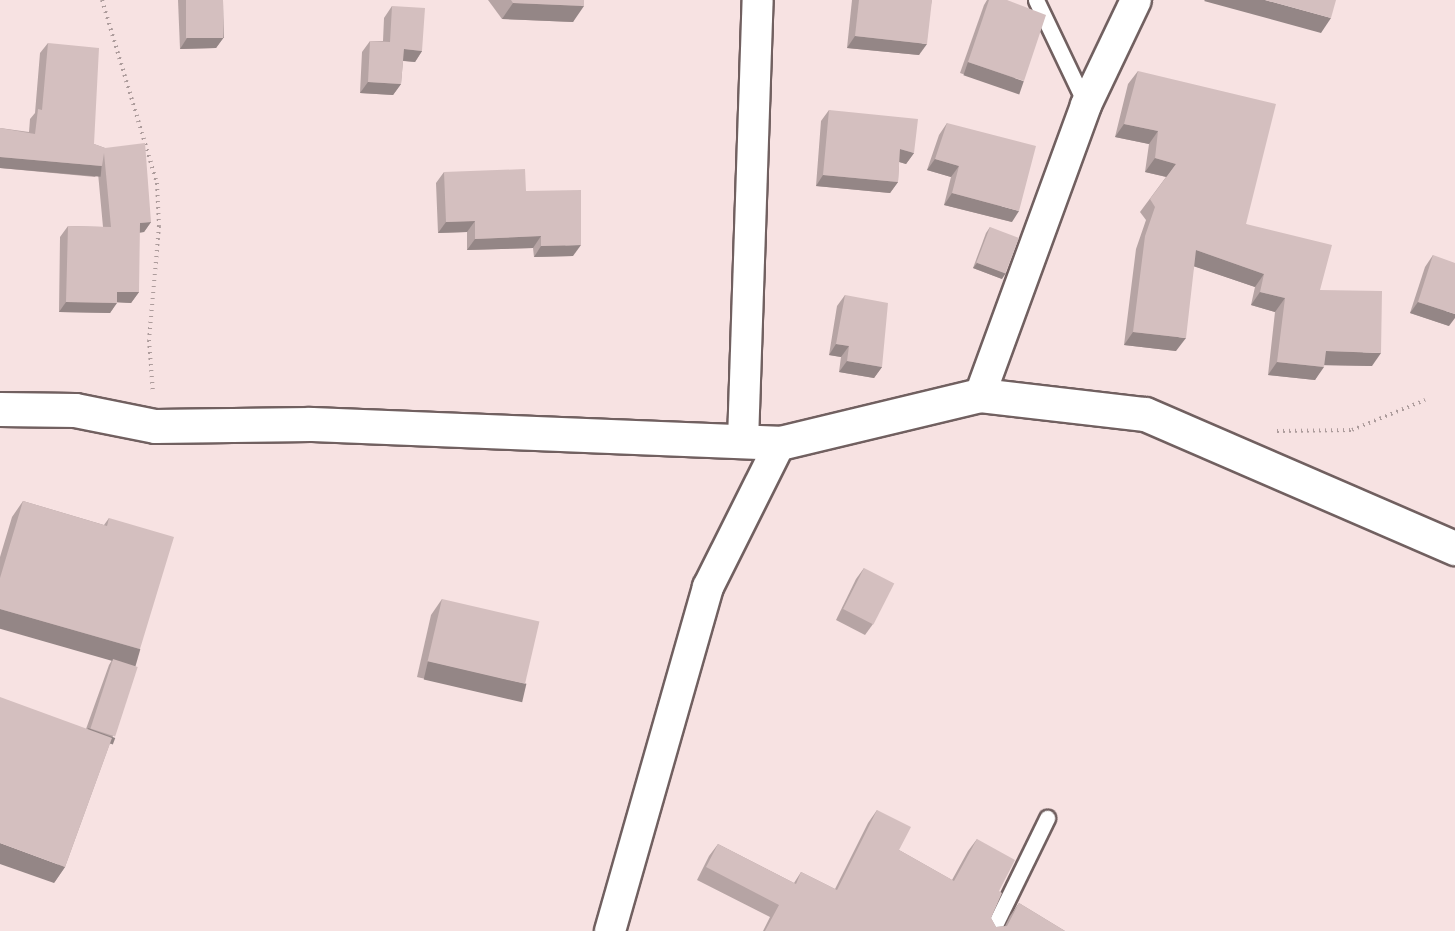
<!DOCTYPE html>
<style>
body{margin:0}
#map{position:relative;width:1455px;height:931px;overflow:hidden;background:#f7e2e2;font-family:"DejaVu Sans",sans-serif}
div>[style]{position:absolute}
.path>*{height:4px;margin-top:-2px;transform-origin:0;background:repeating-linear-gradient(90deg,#ad9c9c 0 1.5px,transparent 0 6px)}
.roads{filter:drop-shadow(2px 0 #716060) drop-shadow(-2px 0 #716060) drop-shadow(0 2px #716060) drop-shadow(0 -2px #716060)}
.lane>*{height:15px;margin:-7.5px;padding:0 7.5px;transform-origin:7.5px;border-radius:7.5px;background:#fff}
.street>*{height:30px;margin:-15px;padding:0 15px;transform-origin:15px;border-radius:15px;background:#fff}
.secondary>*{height:33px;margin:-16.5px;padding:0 16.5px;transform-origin:16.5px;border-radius:16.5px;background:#fff}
.wall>*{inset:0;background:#b6a4a4}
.shaded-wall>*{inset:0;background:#948686;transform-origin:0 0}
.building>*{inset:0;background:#d4bfbf;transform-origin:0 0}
span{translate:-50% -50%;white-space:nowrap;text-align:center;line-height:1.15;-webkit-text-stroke:4.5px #fef1f1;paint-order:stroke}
</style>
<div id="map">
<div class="path">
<div style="left:102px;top:0;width:191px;rotate:73.3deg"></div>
<div style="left:157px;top:183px;width:43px;rotate:87.3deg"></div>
<div style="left:159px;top:226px;width:114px;rotate:95deg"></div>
<div style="left:149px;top:340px;width:52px;rotate:85.6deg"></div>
<div style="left:1277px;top:431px;width:75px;rotate:-0.8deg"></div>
<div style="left:1352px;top:430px;width:79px;rotate:-22.3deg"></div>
</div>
<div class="roads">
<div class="lane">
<div style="left:1036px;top:0;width:116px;rotate:64.5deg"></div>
<div style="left:992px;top:931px;width:126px;rotate:-64deg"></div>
</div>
<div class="street">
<div style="left:980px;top:395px;width:309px;rotate:-69.9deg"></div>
<div style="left:1086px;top:105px;width:116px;rotate:-64.5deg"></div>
<div style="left:743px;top:441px;width:441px;rotate:-88.1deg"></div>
<div style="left:610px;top:931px;width:358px;rotate:-74.1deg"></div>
<div style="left:708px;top:587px;width:161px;rotate:-63.4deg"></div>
</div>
<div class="secondary">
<div style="left:0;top:409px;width:75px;rotate:0.8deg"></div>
<div style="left:75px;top:410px;width:82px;rotate:11.3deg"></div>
<div style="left:155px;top:426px;width:155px;rotate:-0.7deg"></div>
<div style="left:310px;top:424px;width:470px;rotate:2.3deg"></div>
<div style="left:780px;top:443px;width:206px;rotate:-13.5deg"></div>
<div style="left:980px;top:395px;width:166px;rotate:6.6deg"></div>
<div style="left:1145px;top:414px;width:338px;rotate:23.4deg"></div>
</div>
</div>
<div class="wall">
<div style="clip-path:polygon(178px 0,223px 0,224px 37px,216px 48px,180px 49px)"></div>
<div style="clip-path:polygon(488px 0,584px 0,573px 22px,502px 19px)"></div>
<div style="clip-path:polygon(852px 0,932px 0,919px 55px,847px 48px)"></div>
<div style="clip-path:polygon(987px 0,1007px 0,1016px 92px,960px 73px,984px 5px)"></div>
<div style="clip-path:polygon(392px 6px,422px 51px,415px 62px,403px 61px,401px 84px,393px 95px,360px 93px,362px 52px,370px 41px,383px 41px,384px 18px)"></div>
<div style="clip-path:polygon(48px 43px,94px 144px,105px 148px,151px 222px,144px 232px,139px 233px,139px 292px,131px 303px,117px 302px,110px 313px,59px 312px,60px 237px,68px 226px,103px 227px,98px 173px,95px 177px,0 168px,0 128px,29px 132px,30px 119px,35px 113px,40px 53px)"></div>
<div style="clip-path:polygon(1138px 71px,1246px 224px,1320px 290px,1372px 366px,1324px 365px,1315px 380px,1268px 375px,1275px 312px,1251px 305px,1255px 287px,1194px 266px,1176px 351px,1124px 345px,1136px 249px,1146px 220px,1140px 212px,1166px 177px,1145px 172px,1149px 144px,1115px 137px,1128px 84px)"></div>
<div style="clip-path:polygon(829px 110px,914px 153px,906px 164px,899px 162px,898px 182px,890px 193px,816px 186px,821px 121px)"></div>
<div style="clip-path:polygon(947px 123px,1012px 222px,944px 205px,951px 177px,927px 170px,939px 135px)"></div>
<div style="clip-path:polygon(444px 172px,526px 191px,573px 256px,534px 257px,533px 248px,467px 250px,467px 232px,438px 233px,436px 183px)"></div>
<div style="clip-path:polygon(990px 227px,1002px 279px,973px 268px,986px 233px)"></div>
<div style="clip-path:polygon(1433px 255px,1449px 326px,1410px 313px,1425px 267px)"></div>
<div style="clip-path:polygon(845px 295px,882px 367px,874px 378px,839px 372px,841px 357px,829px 355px,837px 306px)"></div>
<div style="clip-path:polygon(23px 501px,104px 525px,109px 518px,140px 649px,130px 664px,111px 744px,110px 743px,65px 867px,54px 883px,86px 729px,109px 665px,112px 660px,0 628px,0 557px,12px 517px)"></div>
<div style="clip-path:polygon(864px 568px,873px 624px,865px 635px,836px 620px,856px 579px)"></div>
<div style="clip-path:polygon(442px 599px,515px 700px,417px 677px,431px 615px)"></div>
<div style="clip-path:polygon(877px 810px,899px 850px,952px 880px,968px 851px,977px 839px,999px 891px,991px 918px,996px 927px,1005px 926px,1010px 916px,1019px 903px,1065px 931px,763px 931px,770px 917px,697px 880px,709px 856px,718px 844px,794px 883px,801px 872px,835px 889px,868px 823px)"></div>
</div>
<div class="shaded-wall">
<div style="clip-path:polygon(1205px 0,1265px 0,1331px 18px,1321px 33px,1204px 1px)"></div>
<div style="clip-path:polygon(513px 3px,584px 6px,573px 22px,502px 19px)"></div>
<div style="clip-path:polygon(855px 36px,927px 44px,919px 55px,847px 48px)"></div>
<div style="clip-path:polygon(224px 37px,216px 48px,180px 49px,187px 38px)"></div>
<div style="clip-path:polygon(404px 49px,422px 51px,415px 62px,396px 60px)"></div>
<div style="left:968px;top:62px;width:59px;height:14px;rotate:19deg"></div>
<div style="clip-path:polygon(368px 82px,401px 84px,393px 95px,360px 93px)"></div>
<div style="clip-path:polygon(1124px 124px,1158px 131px,1149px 144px,1115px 137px)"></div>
<div style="clip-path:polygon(900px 149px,914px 153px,906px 164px,893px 160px)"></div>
<div style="left:0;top:157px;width:102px;height:11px;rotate:5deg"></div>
<div style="clip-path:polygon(1155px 158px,1176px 164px,1167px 177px,1145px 172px)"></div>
<div style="clip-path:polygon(935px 159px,959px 166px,951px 177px,927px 170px)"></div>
<div style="clip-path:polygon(823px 175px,898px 182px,890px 193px,816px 186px)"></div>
<div style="clip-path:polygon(952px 193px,1019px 211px,1012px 222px,944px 205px)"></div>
<div style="clip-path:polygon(475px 221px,467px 232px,438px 233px,446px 222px)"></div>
<div style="clip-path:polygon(151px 222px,144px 232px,132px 233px,140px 223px)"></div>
<div style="clip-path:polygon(541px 236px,533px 248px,467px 250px,475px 239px)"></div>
<div style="clip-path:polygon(581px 245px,573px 256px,534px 257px,541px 246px)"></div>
<div style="clip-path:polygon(1196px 250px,1264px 274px,1255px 287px,1187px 264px)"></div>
<div style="clip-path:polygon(977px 263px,1006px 273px,1002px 279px,973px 268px)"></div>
<div style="clip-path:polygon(117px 292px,139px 292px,131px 303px,110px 302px)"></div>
<div style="clip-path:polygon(1260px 292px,1285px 298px,1275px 312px,1251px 305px)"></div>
<div style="clip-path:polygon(66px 302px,117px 303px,110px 313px,59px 312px)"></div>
<div style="clip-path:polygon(1418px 302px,1455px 314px,1455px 318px,1449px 326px,1410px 313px)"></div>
<div style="clip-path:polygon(1133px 332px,1186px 338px,1176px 351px,1124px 345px)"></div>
<div style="clip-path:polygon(836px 344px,849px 346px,841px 357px,829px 355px)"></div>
<div style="clip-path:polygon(1326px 351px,1381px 353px,1372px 366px,1316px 365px)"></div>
<div style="clip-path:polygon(847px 361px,882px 367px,874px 378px,839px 372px)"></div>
<div style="clip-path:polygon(1277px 362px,1324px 367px,1315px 380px,1268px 375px)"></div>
<div style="left:0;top:609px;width:146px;height:19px;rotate:16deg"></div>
<div style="left:428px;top:661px;width:101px;height:19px;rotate:13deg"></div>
<div style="left:88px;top:728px;width:29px;height:7px;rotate:20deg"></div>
<div style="clip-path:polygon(0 843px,65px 867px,54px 883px,0 864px)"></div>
</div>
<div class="building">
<div style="left:186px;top:0;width:37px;height:38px"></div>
<div style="clip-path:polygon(511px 0,584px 0,584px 6px,513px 3px)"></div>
<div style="clip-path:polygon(859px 0,932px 0,927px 44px,855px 36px)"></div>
<div style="clip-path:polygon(989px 0,1007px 0,1046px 15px,1024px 81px,968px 62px)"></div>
<div style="clip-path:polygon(1265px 0,1336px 0,1331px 18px)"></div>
<div style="clip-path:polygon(392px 6px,425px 8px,422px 51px,404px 49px,401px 84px,368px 82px,370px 41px,390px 42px)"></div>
<div style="clip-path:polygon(48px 43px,99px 48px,94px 144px,105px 148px,145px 143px,151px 222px,140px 223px,139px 292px,117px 292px,117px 303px,66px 302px,68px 226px,111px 227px,104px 153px,102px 166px,0 157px,0 128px,35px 134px,38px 109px,42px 110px)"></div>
<div style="clip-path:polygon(1138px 71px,1276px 104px,1246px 224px,1332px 245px,1320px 290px,1382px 291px,1381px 353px,1326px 351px,1324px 367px,1277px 362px,1285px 298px,1260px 292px,1264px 274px,1196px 250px,1186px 338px,1133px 332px,1145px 236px,1155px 207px,1150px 199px,1176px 164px,1155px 158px,1158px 131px,1124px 124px)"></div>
<div style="clip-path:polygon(829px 110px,918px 119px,914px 153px,900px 149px,898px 182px,823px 175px)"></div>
<div style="clip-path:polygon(947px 123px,1036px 146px,1019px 211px,952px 193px,959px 166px,935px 159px)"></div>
<div style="clip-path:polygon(525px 169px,526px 191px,581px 190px,581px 245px,541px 246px,541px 236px,475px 239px,475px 221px,446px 222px,444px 172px)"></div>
<div style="left:990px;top:227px;width:31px;height:38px;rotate:21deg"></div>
<div style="clip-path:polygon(1433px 255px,1455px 263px,1455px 314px,1418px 302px)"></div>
<div style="clip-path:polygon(845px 295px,888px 303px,882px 367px,847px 361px,849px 346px,836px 344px)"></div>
<div style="clip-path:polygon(23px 501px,107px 526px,109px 518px,174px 537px,140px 649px,0 609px,0 578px)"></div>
<div style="left:864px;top:568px;width:34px;height:46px;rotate:27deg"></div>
<div style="left:442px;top:599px;width:100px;height:64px;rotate:13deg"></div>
<div style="left:113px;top:659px;width:26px;height:73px;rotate:18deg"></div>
<div style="clip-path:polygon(0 697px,112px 738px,65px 867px,0 843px)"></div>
<div style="clip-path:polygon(877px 810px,911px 827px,899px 850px,954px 881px,977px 839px,1015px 860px,999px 891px,1002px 893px,991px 918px,996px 927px,1007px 926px,1019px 903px,1065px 931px,765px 931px,779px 905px,706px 867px,718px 844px,796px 884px,801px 872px,837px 890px)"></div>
</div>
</div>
